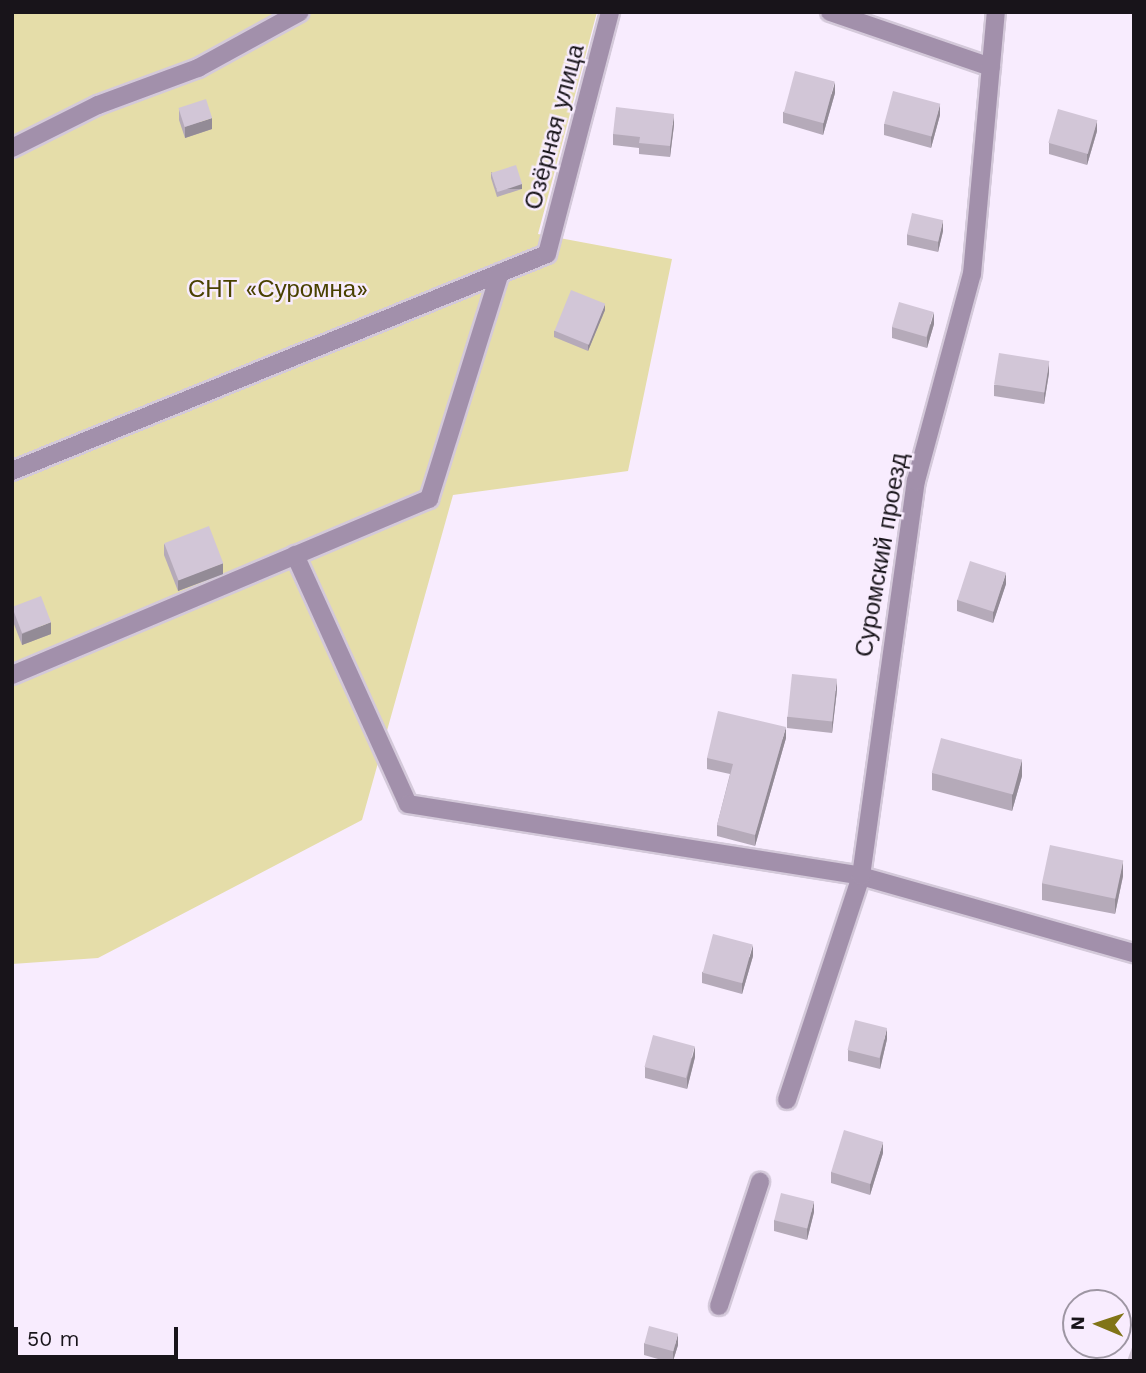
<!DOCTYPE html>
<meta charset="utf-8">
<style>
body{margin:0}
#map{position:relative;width:1146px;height:1373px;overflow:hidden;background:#f8ecfe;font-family:"Work Sans",sans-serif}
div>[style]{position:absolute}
.green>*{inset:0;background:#e5dda9}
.roads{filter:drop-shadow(2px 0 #d4c9da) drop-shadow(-2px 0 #d4c9da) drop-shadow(0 2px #d4c9da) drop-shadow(0 -2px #d4c9da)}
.minor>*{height:18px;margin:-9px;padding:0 9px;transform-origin:9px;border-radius:9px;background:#a290ab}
.wall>*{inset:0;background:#b5aab9}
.shaded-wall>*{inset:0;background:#938b96;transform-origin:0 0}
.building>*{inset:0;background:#d2c6d7;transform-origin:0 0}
span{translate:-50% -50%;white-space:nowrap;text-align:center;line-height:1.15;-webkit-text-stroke:5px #f8ecfe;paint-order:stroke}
.street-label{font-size:24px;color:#18141a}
.park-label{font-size:24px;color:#494100}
.frame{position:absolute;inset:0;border:14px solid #18141a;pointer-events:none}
.north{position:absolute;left:1062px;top:1289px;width:70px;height:70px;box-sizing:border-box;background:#f8ecfe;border:2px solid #9e96a3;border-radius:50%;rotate:272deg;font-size:19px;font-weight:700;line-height:28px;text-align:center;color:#18141a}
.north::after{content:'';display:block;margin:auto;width:24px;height:32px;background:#817417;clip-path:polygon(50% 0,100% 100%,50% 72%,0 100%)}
.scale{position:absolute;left:14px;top:1327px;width:164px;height:32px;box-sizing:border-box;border:4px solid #18141a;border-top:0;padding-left:9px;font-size:21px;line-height:24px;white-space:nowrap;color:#18141a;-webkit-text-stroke:5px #f8ecfe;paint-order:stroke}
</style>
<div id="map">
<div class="green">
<div style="clip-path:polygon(12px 12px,597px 12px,538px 234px,672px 259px,628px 471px,453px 495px,362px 820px,98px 958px,12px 964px)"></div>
</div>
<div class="roads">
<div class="minor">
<div style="left:830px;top:12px;width:170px;rotate:18.9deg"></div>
<div style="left:12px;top:148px;width:96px;rotate:-26.6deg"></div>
<div style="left:98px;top:105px;width:107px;rotate:-20.3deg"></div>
<div style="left:198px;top:68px;width:116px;rotate:-28.8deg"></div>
<div style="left:12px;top:471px;width:577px;rotate:-22.08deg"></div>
<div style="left:547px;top:254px;width:250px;rotate:-75.4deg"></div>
<div style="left:295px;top:555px;width:273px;rotate:65.6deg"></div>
<div style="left:408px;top:804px;width:459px;rotate:9deg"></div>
<div style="left:861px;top:876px;width:284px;rotate:15.8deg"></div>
<div style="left:12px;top:675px;width:453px;rotate:-22.9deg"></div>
<div style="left:429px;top:499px;width:237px;rotate:-72.6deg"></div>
<div style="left:787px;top:1100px;width:236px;rotate:-71.7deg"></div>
<div style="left:861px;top:876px;width:399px;rotate:-82.1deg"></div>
<div style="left:916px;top:481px;width:214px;rotate:-74.9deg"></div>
<div style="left:972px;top:274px;width:263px;rotate:-84.8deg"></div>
<div style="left:719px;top:1306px;width:131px;rotate:-71.7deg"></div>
</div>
</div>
<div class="wall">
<div style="clip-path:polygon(835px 93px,823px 135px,783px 123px,783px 112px)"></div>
<div style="clip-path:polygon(179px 109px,212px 129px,185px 138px,179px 120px)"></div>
<div style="clip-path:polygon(940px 115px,931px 148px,884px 135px,884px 124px)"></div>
<div style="clip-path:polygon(674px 125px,670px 157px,639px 154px,639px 148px,613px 145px,613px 134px)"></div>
<div style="clip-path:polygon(1097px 131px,1087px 165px,1049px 154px,1049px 143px)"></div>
<div style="clip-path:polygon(491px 172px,522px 189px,497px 197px,491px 178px)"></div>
<div style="clip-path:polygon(943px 231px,938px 252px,907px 245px,907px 234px)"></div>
<div style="clip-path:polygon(605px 310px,588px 351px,554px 337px,554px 331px)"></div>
<div style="clip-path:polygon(934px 324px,927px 348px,892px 338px,892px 327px)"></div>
<div style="clip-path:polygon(1049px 373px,1044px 404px,994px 396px,994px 385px)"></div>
<div style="clip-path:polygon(164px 544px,223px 574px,178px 591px,164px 555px)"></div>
<div style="clip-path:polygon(1006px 584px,993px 623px,957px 611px,957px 600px)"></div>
<div style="clip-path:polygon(12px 607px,51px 634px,22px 645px,12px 619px)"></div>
<div style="clip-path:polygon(837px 690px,832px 733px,787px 728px,787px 717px)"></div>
<div style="clip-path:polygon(786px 738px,755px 846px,717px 836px,717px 825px,730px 774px,707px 769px,707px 758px)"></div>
<div style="clip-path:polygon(932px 773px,1022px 776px,1012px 811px,932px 790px)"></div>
<div style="clip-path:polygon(1123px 876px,1115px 914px,1042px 900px,1042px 883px)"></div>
<div style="clip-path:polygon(753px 956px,742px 994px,702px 983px,702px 972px)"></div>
<div style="clip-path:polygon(887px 1039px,880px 1069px,848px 1061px,848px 1050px)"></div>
<div style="clip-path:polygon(695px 1057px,687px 1089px,645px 1078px,645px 1067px)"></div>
<div style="clip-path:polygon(883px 1153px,870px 1195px,831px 1183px,831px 1172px)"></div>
<div style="clip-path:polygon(814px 1212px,807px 1240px,774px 1231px,774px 1220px)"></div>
<div style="clip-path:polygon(644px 1343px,678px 1345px,673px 1361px,665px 1361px,644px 1355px)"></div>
</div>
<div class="shaded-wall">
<div style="clip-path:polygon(835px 82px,835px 93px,823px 135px,823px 124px)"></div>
<div style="clip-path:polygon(940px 104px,940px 115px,931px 148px,931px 137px)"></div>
<div style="clip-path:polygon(674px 114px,674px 125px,670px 157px,670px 146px)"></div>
<div style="clip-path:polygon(212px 118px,212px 129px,185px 138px,185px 127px)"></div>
<div style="clip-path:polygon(1097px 120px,1097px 131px,1087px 165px,1087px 154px)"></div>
<div style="left:522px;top:184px;width:5px;height:26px;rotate:90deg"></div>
<div style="clip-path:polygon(943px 220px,943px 231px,938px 252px,938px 241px)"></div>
<div style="clip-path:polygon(605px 304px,605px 310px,588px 351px,588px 345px)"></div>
<div style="clip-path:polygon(934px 312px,934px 324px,927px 348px,927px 337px)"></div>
<div style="clip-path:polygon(1049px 361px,1049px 373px,1044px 404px,1044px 393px)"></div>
<div style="clip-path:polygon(223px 563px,223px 574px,178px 591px,178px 580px)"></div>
<div style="clip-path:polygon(1006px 573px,1006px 584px,993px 623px,993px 612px)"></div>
<div style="clip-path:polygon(51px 622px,51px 634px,22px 645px,22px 634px)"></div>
<div style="clip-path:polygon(837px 679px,837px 690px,832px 733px,832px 722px)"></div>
<div style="clip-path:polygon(786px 727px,786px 738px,755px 846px,755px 835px)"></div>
<div style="clip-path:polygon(1022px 759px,1022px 776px,1012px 811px,1012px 794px)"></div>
<div style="clip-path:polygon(1123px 860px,1123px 876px,1115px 914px,1115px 898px)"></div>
<div style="clip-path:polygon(753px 945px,753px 956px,742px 994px,742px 983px)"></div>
<div style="clip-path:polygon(887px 1028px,887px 1039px,880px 1069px,880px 1058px)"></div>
<div style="clip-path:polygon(695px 1046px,695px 1057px,687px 1089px,687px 1078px)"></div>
<div style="clip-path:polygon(883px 1142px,883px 1153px,870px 1195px,870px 1184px)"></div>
<div style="clip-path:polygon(814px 1201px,814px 1212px,807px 1240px,807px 1229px)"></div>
<div style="clip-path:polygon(678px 1334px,678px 1345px,673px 1361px,673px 1352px)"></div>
</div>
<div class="building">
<div style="left:795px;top:71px;width:41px;height:43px;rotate:15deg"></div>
<div style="left:893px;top:91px;width:49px;height:34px;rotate:15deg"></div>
<div style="left:206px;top:99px;width:20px;height:29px;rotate:72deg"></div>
<div style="clip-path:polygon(616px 107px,674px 114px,670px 146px,639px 143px,640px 137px,613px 134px)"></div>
<div style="left:1058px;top:109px;width:41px;height:35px;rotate:16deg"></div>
<div style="left:516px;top:165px;width:20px;height:26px;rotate:72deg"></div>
<div style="left:912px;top:213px;width:32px;height:22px;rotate:13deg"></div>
<div style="left:571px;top:290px;width:37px;height:44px;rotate:22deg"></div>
<div style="left:899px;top:302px;width:36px;height:26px;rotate:16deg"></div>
<div style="left:999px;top:353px;width:51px;height:32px;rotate:9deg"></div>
<div style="left:209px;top:526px;width:40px;height:48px;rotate:69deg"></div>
<div style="left:970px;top:561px;width:38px;height:41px;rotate:18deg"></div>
<div style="left:41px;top:596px;width:28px;height:31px;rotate:69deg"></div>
<div style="left:792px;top:674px;width:45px;height:43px;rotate:6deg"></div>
<div style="clip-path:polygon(718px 711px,786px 727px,755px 835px,717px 825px,733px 764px,707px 758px)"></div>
<div style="left:941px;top:738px;width:84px;height:36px;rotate:15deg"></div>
<div style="left:1050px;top:845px;width:75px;height:39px;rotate:12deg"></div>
<div style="left:713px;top:934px;width:41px;height:40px;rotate:15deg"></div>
<div style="left:855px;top:1020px;width:33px;height:31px;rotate:14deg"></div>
<div style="left:653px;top:1035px;width:43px;height:33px;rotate:15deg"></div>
<div style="left:844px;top:1130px;width:41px;height:44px;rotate:17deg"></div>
<div style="left:781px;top:1193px;width:34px;height:28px;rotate:14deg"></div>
<div style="left:649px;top:1326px;width:30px;height:18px;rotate:15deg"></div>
<div style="clip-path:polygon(1134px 1342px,1134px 1361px,1127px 1361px)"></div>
</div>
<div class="street-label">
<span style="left:555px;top:127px;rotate:-75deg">Озёрная улица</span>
<span style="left:882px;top:555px;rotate:-80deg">Суромский проезд</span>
</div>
<div class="park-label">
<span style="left:278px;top:290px">СНТ «Суромна»</span>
</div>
<div class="frame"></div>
<div class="north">N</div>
<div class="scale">50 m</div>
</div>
